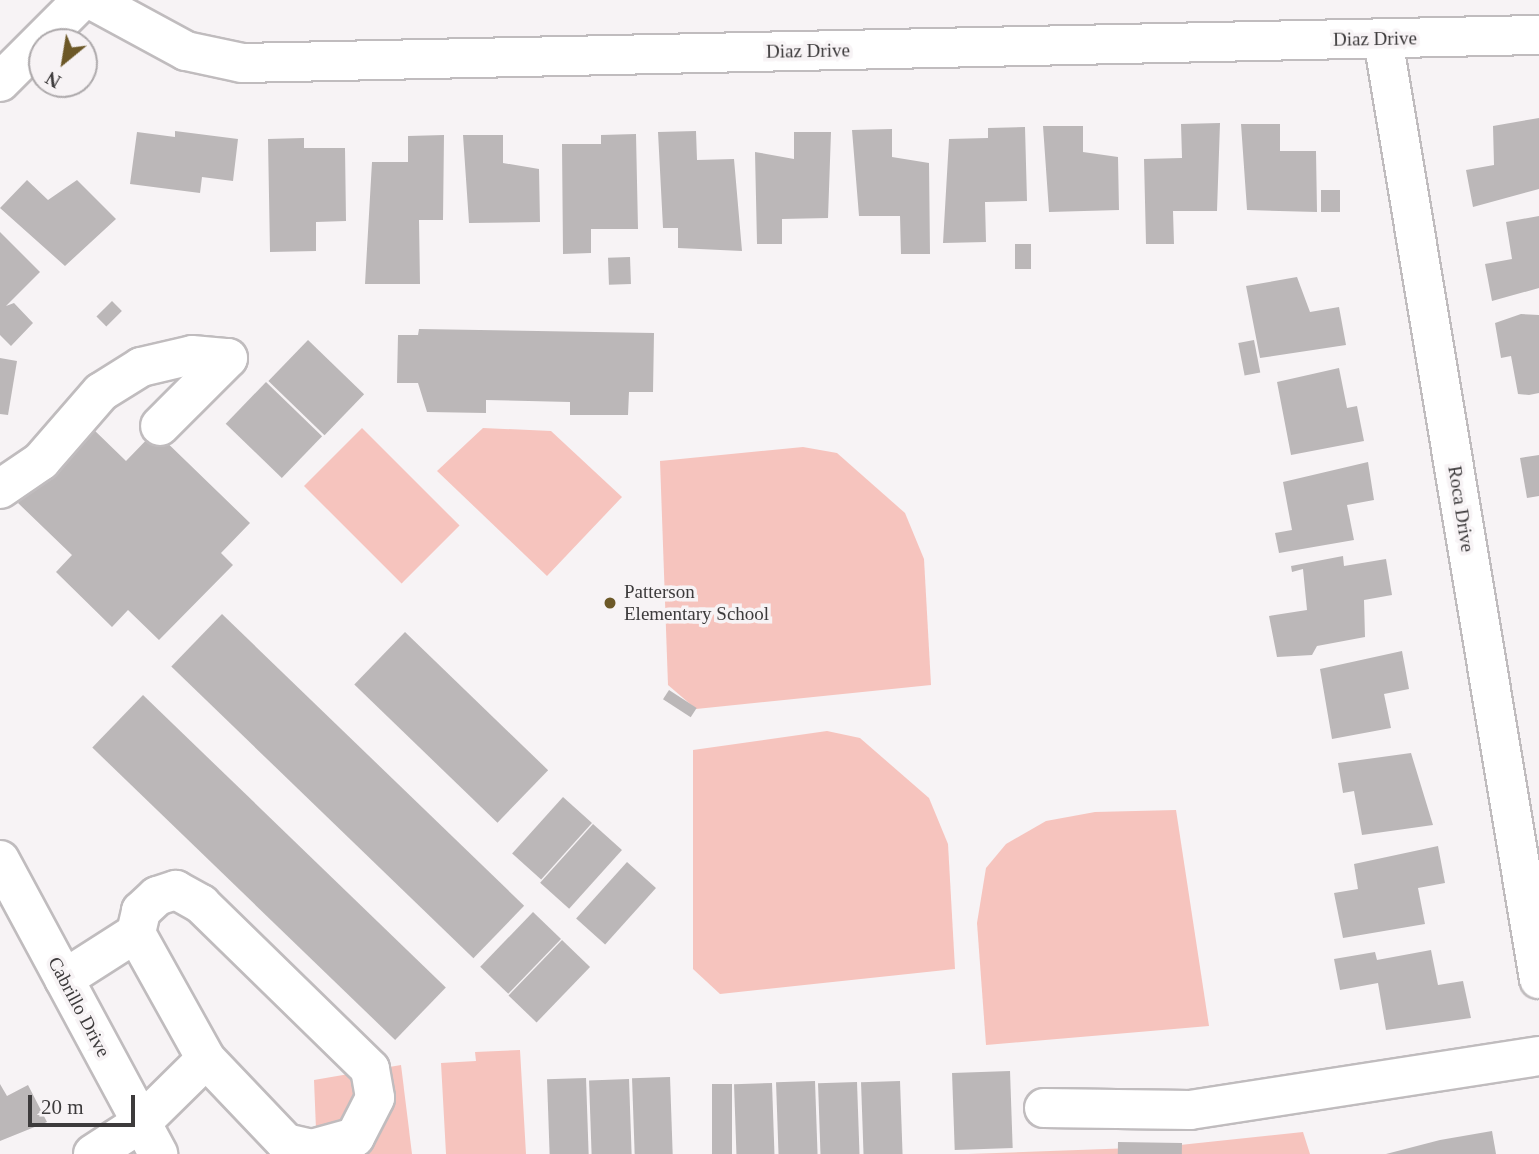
<!DOCTYPE html>
<style>
body{margin:0}
#map{position:relative;width:1539px;height:1154px;overflow:hidden;background:#f7f3f5;font-family:Georgia,serif}
div>[style]{position:absolute}
.green>*{inset:0;background:#f6c4be;transform-origin:0 0}
.building>*{inset:0;background:#bbb7b8;transform-origin:0 0}
.roads{filter:drop-shadow(2px 0 #c0bcbe) drop-shadow(-2px 0 #c0bcbe) drop-shadow(0 2px #c0bcbe) drop-shadow(0 -2px #c0bcbe)}
.minor>*{height:38px;margin:-19px;padding:0 19px;transform-origin:19px;border-radius:19px;background:#fff}
.dots>*{width:19px;height:19px;translate:-50% -50%;box-sizing:border-box;border:4px solid #f7f3f5;border-radius:50%}
span{translate:-50% -50%;white-space:nowrap;text-align:center;line-height:1.15;-webkit-text-stroke:7px #f7f3f5;paint-order:stroke}
.street-label{font-size:19px;color:#3d3b3c}
.poi-label{font-size:19px;color:#3d3b3c}
.left{translate:0 -50%;text-align:left}
.north{position:absolute;left:28px;top:28px;width:70px;height:70px;box-sizing:border-box;background:#f7f3f5;border:2px solid #ada9ab;border-radius:50%;rotate:210deg;font-size:19px;font-weight:700;line-height:28px;text-align:center;color:#3d3b3c}
.north::after{content:'';display:block;margin:auto;width:24px;height:32px;background:#6c5827;clip-path:polygon(50% 0,100% 100%,50% 72%,0 100%)}
.scale{position:absolute;left:28px;top:1095px;width:107px;height:32px;box-sizing:border-box;border:4px solid #3d3b3c;border-top:0;padding-left:9px;font-size:21px;line-height:24px;white-space:nowrap;color:#3d3b3c;-webkit-text-stroke:5px #f7f3f5;paint-order:stroke}
</style>
<div id="map">
<div class="green">
<div style="left:362px;top:428px;width:138px;height:82px;rotate:45deg"></div>
<div style="clip-path:polygon(483px 428px,551px 431px,622px 497px,547px 576px,437px 471px)"></div>
<div style="clip-path:polygon(803px 447px,837px 453px,905px 513px,924px 559px,931px 685px,696px 709px,668px 685px,660px 461px)"></div>
<div style="clip-path:polygon(827px 731px,860px 738px,929px 798px,948px 844px,955px 969px,720px 994px,693px 969px,693px 750px)"></div>
<div style="clip-path:polygon(1176px 810px,1209px 1026px,986px 1045px,977px 923px,986px 868px,1006px 844px,1046px 821px,1095px 812px)"></div>
<div style="clip-path:polygon(520px 1050px,526px 1154px,446px 1154px,441px 1063px,476px 1061px,475px 1052px)"></div>
<div style="clip-path:polygon(401px 1065px,412px 1154px,317px 1154px,314px 1080px)"></div>
<div style="clip-path:polygon(1303px 1132px,1310px 1154px,968px 1154px,1161px 1147px)"></div>
</div>
<div class="building">
<div style="clip-path:polygon(1539px 118px,1539px 189px,1473px 207px,1466px 170px,1494px 165px,1493px 126px)"></div>
<div style="clip-path:polygon(1220px 123px,1217px 211px,1173px 211px,1174px 244px,1146px 244px,1144px 159px,1182px 158px,1181px 124px)"></div>
<div style="clip-path:polygon(1241px 124px,1280px 124px,1280px 151px,1316px 151px,1317px 212px,1247px 210px)"></div>
<div style="clip-path:polygon(1043px 126px,1083px 126px,1083px 152px,1118px 157px,1119px 210px,1049px 212px)"></div>
<div style="clip-path:polygon(1025px 127px,1027px 201px,985px 202px,986px 242px,943px 243px,949px 139px,988px 138px,988px 128px)"></div>
<div style="clip-path:polygon(892px 129px,892px 157px,929px 163px,930px 254px,901px 254px,900px 216px,859px 216px,852px 130px)"></div>
<div style="clip-path:polygon(175px 131px,238px 139px,233px 181px,202px 177px,200px 193px,130px 184px,137px 132px,175px 137px)"></div>
<div style="clip-path:polygon(696px 131px,697px 160px,734px 159px,742px 251px,678px 248px,678px 228px,663px 228px,658px 132px)"></div>
<div style="clip-path:polygon(794px 132px,831px 132px,828px 218px,782px 219px,782px 244px,757px 244px,755px 152px,794px 159px)"></div>
<div style="clip-path:polygon(636px 134px,638px 229px,591px 229px,591px 253px,563px 254px,562px 144px,601px 144px,601px 135px)"></div>
<div style="clip-path:polygon(444px 135px,443px 220px,419px 220px,420px 284px,365px 284px,372px 162px,408px 162px,408px 136px)"></div>
<div style="clip-path:polygon(463px 135px,503px 135px,503px 163px,539px 169px,540px 222px,469px 223px)"></div>
<div style="clip-path:polygon(304px 138px,304px 148px,345px 148px,346px 221px,316px 222px,316px 251px,270px 252px,268px 139px)"></div>
<div style="clip-path:polygon(27px 180px,48px 200px,77px 180px,116px 219px,65px 266px,0 208px)"></div>
<div style="left:1321px;top:190px;width:19px;height:22px"></div>
<div style="clip-path:polygon(1539px 216px,1539px 288px,1492px 301px,1485px 264px,1512px 259px,1506px 222px)"></div>
<div style="clip-path:polygon(0 232px,40px 272px,6px 306px,14px 303px,33px 323px,11px 346px,0 335px)"></div>
<div style="left:1031px;top:244px;width:25px;height:16px;rotate:90deg"></div>
<div style="left:630px;top:257px;width:27px;height:22px;rotate:88deg"></div>
<div style="clip-path:polygon(1297px 277px,1310px 312px,1339px 307px,1346px 345px,1260px 358px,1246px 286px)"></div>
<div style="left:112px;top:301px;width:14px;height:22px;rotate:45deg"></div>
<div style="clip-path:polygon(1521px 314px,1539px 315px,1539px 393px,1529px 395px,1518px 394px,1511px 356px,1501px 358px,1495px 323px)"></div>
<div style="clip-path:polygon(419px 329px,654px 333px,653px 392px,629px 392px,628px 415px,570px 415px,570px 402px,486px 400px,486px 413px,427px 412px,418px 383px,397px 383px,398px 335px,418px 335px)"></div>
<div style="left:308px;top:340px;width:78px;height:57px;rotate:44deg"></div>
<div style="left:1254px;top:340px;width:33px;height:16px;rotate:79deg"></div>
<div style="clip-path:polygon(0 358px,17px 361px,8px 415px,0 414px)"></div>
<div style="clip-path:polygon(1339px 368px,1347px 408px,1357px 406px,1364px 441px,1291px 455px,1277px 382px)"></div>
<div style="left:266px;top:382px;width:78px;height:58px;rotate:44deg"></div>
<div style="clip-path:polygon(91px 427px,126px 461px,155px 431px,250px 523px,221px 553px,233px 565px,159px 640px,128px 610px,112px 627px,56px 572px,72px 555px,18px 503px)"></div>
<div style="clip-path:polygon(1539px 455px,1539px 496px,1527px 498px,1520px 458px)"></div>
<div style="clip-path:polygon(1368px 462px,1374px 500px,1347px 505px,1354px 540px,1279px 553px,1275px 533px,1292px 530px,1283px 482px)"></div>
<div style="clip-path:polygon(1343px 556px,1344px 566px,1386px 559px,1392px 595px,1364px 600px,1365px 637px,1317px 646px,1312px 655px,1277px 657px,1269px 616px,1307px 610px,1303px 569px,1292px 572px,1291px 566px)"></div>
<div style="left:222px;top:614px;width:420px;height:73px;rotate:44deg"></div>
<div style="left:405px;top:632px;width:199px;height:73px;rotate:44deg"></div>
<div style="clip-path:polygon(1402px 651px,1409px 689px,1384px 694px,1391px 728px,1332px 739px,1320px 669px)"></div>
<div style="left:669px;top:690px;width:33px;height:11px;rotate:33deg"></div>
<div style="left:143px;top:695px;width:421px;height:73px;rotate:44deg"></div>
<div style="clip-path:polygon(1411px 753px,1433px 825px,1362px 835px,1354px 791px,1343px 793px,1338px 763px)"></div>
<div style="left:563px;top:797px;width:39px;height:76px;rotate:42deg"></div>
<div style="left:593px;top:824px;width:39px;height:79px;rotate:42deg"></div>
<div style="clip-path:polygon(1438px 846px,1445px 883px,1418px 888px,1425px 924px,1343px 938px,1334px 893px,1358px 889px,1354px 864px)"></div>
<div style="left:627px;top:862px;width:39px;height:76px;rotate:42deg"></div>
<div style="left:533px;top:912px;width:39px;height:76px;rotate:44deg"></div>
<div style="left:562px;top:940px;width:39px;height:77px;rotate:44deg"></div>
<div style="clip-path:polygon(1431px 950px,1438px 985px,1463px 981px,1471px 1018px,1386px 1030px,1378px 983px,1340px 990px,1334px 959px,1375px 952px,1377px 960px)"></div>
<div style="left:1010px;top:1071px;width:77px;height:58px;rotate:88deg"></div>
<div style="left:670px;top:1077px;width:77px;height:38px;rotate:88deg"></div>
<div style="left:586px;top:1078px;width:76px;height:39px;rotate:88deg"></div>
<div style="left:629px;top:1079px;width:75px;height:40px;rotate:88deg"></div>
<div style="left:815px;top:1081px;width:73px;height:39px;rotate:88deg"></div>
<div style="left:900px;top:1081px;width:73px;height:39px;rotate:88deg"></div>
<div style="left:857px;top:1082px;width:72px;height:39px;rotate:88deg"></div>
<div style="left:772px;top:1083px;width:71px;height:38px;rotate:88deg"></div>
<div style="clip-path:polygon(0 1084px,7px 1096px,28px 1085px,47px 1122px,0 1141px)"></div>
<div style="left:712px;top:1084px;width:20px;height:70px"></div>
<div style="clip-path:polygon(1492px 1131px,1496px 1154px,1386px 1154px,1440px 1140px)"></div>
<div style="left:1118px;top:1142px;width:64px;height:12px;rotate:1deg"></div>
</div>
<div class="roads">
<div class="minor">
<div style="left:92px;top:0;width:107px;rotate:28.5deg"></div>
<div style="left:186px;top:51px;width:57px;rotate:12.1deg"></div>
<div style="left:242px;top:63px;width:1297px;rotate:-1.24deg"></div>
<div style="left:1383px;top:39px;width:953px;rotate:80.58deg"></div>
<div style="left:0;top:82px;width:116px;rotate:-45deg"></div>
<div style="left:0;top:489px;width:50px;rotate:-34.3deg"></div>
<div style="left:41px;top:461px;width:91px;rotate:-49deg"></div>
<div style="left:101px;top:392px;width:47px;rotate:-32deg"></div>
<div style="left:141px;top:367px;width:52px;rotate:-13.2deg"></div>
<div style="left:192px;top:355px;width:36px;rotate:5deg"></div>
<div style="left:228px;top:358px;width:96px;rotate:135deg"></div>
<div style="left:0;top:860px;width:334px;rotate:61.7deg"></div>
<div style="left:176px;top:890px;width:29px;rotate:29deg"></div>
<div style="left:201px;top:904px;width:236px;rotate:44.3deg"></div>
<div style="left:370px;top:1069px;width:29px;rotate:80deg"></div>
<div style="left:375px;top:1098px;width:44px;rotate:117.1deg"></div>
<div style="left:355px;top:1137px;width:45px;rotate:164.4deg"></div>
<div style="left:312px;top:1149px;width:27px;rotate:-167deg"></div>
<div style="left:286px;top:1143px;width:116px;rotate:-133.6deg"></div>
<div style="left:206px;top:1059px;width:144px;rotate:-119.1deg"></div>
<div style="left:136px;top:933px;width:23px;rotate:-77deg"></div>
<div style="left:141px;top:911px;width:22px;rotate:-43deg"></div>
<div style="left:157px;top:896px;width:20px;rotate:-18deg"></div>
<div style="left:64px;top:979px;width:85px;rotate:-32.6deg"></div>
<div style="left:1044px;top:1108px;width:146px;rotate:0.8deg"></div>
<div style="left:1190px;top:1110px;width:353px;rotate:-8.8deg"></div>
<div style="left:93px;top:1154px;width:57px;rotate:-32.9deg"></div>
<div style="left:141px;top:1123px;width:91px;rotate:-44.6deg"></div>
</div>
</div>
<div class="dots">
<div style="left:610px;top:603px;background:#6c5827"></div>
</div>
<div class="street-label">
<span style="left:1375px;top:39px;rotate:-1deg">Diaz Drive</span>
<span style="left:808px;top:51px;rotate:-1deg">Diaz Drive</span>
<span style="left:1461px;top:509px;rotate:81deg">Roca Drive</span>
<span style="left:79px;top:1007px;rotate:62deg">Cabrillo Drive</span>
</div>
<div class="poi-label">
<span class="left" style="left:624px;top:603px">Patterson<br>Elementary School</span>
</div>
<div class="north">N</div>
<div class="scale">20 m</div>
</div>
